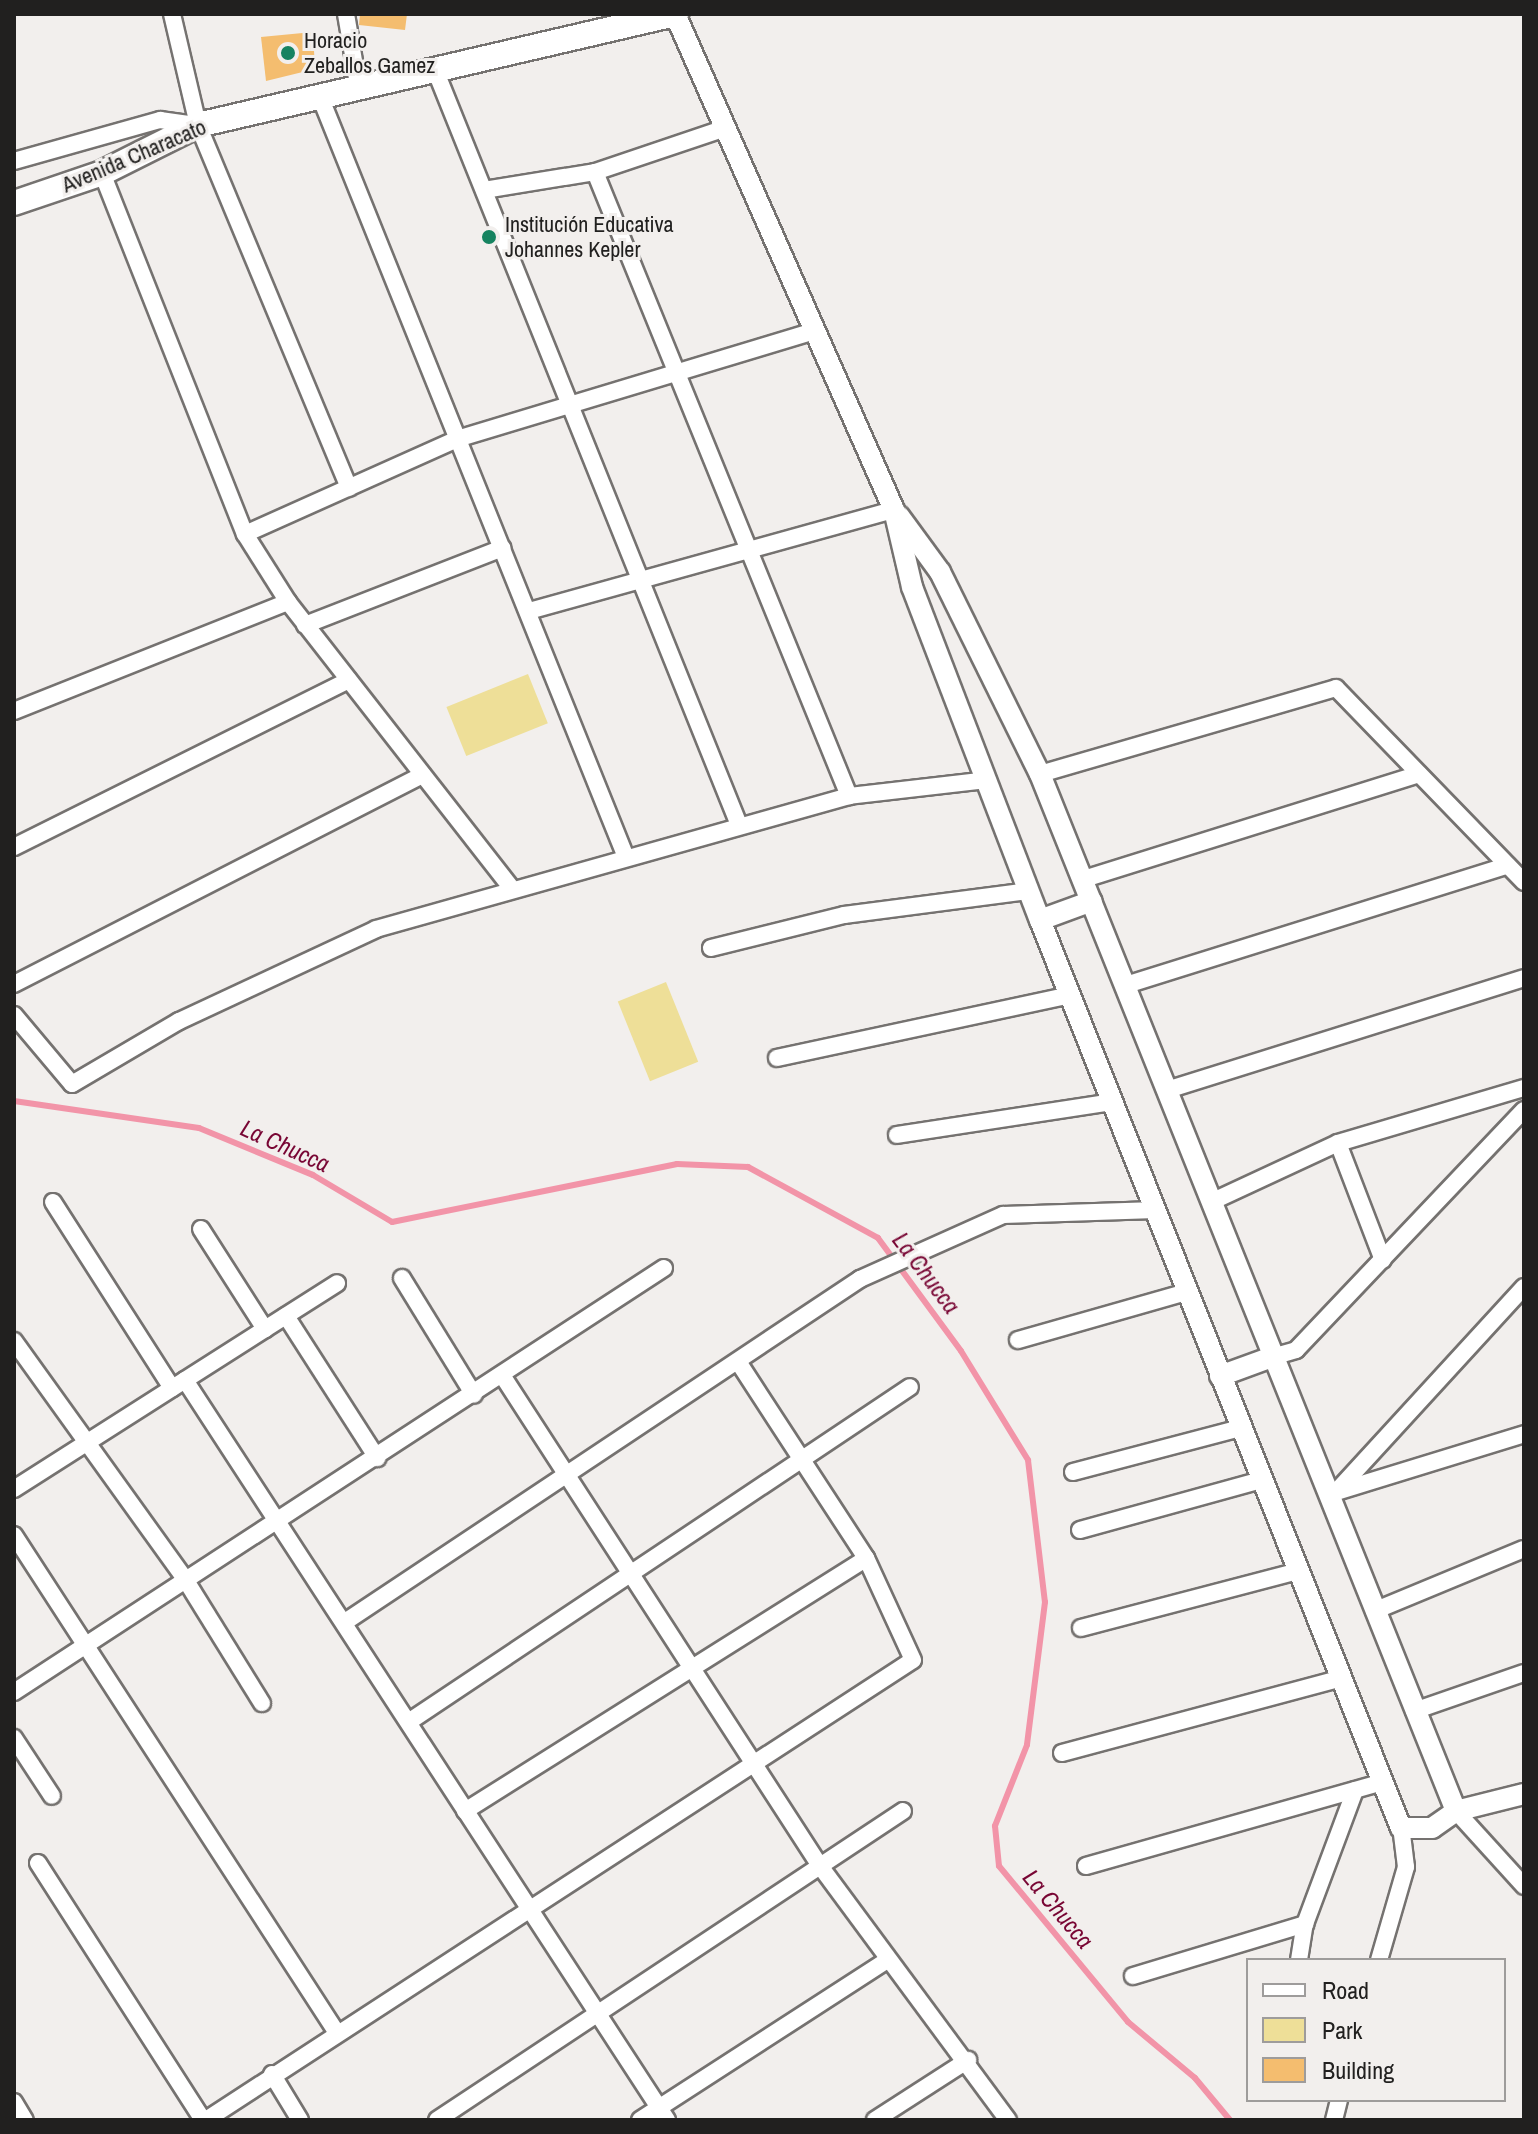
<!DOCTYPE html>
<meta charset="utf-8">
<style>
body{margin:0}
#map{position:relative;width:1538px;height:2134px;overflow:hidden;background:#f2efed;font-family:"Archivo Narrow",sans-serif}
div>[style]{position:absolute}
.green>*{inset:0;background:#eedf98;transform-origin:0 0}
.stream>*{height:6px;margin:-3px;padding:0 3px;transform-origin:3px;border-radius:3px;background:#f294a8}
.building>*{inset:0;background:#f4bd6f}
.roads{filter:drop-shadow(2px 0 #757270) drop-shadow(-2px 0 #757270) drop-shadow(0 2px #757270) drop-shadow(0 -2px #757270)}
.minor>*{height:16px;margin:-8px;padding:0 8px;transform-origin:8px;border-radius:8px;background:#fff}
.tertiary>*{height:20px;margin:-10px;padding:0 10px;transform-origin:10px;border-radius:10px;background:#fff}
.secondary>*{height:24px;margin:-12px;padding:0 12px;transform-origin:12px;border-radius:12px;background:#fff}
.dots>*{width:22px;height:22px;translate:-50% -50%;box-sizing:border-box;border:4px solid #f2efed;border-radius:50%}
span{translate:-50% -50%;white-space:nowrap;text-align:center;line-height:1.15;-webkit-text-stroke:6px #f2efed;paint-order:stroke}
.poi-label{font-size:22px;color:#21201f}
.left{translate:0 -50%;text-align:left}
.street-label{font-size:22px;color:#21201f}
.water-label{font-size:24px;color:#780634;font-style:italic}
.frame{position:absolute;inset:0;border:16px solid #21201f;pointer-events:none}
.legend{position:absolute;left:1246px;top:1958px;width:260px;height:144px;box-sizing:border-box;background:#f2efed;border:2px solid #9e9c9b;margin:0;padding:10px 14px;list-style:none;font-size:24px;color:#21201f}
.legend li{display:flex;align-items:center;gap:16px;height:40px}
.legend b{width:40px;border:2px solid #9e9c9b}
</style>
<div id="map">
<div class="green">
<div style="left:528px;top:674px;width:53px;height:88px;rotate:68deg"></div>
<div style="left:666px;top:982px;width:86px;height:52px;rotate:68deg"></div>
</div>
<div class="stream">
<div style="left:14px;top:1101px;width:187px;rotate:8.3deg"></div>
<div style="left:199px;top:1128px;width:123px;rotate:22.4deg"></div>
<div style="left:313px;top:1175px;width:92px;rotate:30.7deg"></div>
<div style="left:392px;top:1222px;width:291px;rotate:-11.5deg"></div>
<div style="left:677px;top:1164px;width:71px;rotate:2.4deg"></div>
<div style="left:748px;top:1167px;width:148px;rotate:28.6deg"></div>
<div style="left:878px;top:1238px;width:140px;rotate:53.7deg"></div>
<div style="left:961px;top:1351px;width:128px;rotate:58.4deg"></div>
<div style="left:1028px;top:1460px;width:143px;rotate:83.2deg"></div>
<div style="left:1045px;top:1602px;width:144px;rotate:97.2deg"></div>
<div style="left:1027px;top:1745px;width:87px;rotate:111.6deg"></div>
<div style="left:995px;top:1826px;width:40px;rotate:84.3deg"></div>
<div style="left:999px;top:1866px;width:202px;rotate:50.4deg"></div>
<div style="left:1128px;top:2022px;width:87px;rotate:39.9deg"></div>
<div style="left:1195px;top:2078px;width:55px;rotate:50.2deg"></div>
</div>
<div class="building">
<div style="clip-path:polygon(360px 14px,407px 14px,405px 30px,359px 25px)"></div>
<div style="clip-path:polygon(313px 32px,315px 69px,266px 81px,261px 37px)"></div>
</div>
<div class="roads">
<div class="minor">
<div style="left:172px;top:14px;width:114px;rotate:76.8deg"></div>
<div style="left:198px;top:125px;width:393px;rotate:67.4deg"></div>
<div style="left:346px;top:14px;width:71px;rotate:80.3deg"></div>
<div style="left:434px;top:67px;width:817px;rotate:68.08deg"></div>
<div style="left:321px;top:99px;width:815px;rotate:68.09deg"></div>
<div style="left:14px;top:161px;width:152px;rotate:-15.7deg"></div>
<div style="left:160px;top:120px;width:36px;rotate:8deg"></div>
<div style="left:595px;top:172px;width:674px;rotate:67.85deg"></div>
<div style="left:102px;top:173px;width:388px;rotate:68.4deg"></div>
<div style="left:245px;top:534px;width:80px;rotate:57.7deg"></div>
<div style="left:288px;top:602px;width:360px;rotate:52deg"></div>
<div style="left:484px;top:190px;width:112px;rotate:-9.2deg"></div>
<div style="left:595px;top:172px;width:135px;rotate:-18.6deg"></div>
<div style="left:245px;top:534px;width:235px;rotate:-24.1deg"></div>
<div style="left:460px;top:438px;width:370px;rotate:-16.8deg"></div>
<div style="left:529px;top:611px;width:379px;rotate:-15.5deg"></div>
<div style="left:305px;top:625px;width:212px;rotate:-21.3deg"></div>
<div style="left:14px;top:711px;width:295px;rotate:-21.7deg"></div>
<div style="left:1040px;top:774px;width:308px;rotate:-16.2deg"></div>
<div style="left:1336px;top:688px;width:270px;rotate:45.9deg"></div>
<div style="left:14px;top:847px;width:374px;rotate:-26.5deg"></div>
<div style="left:1084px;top:879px;width:351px;rotate:-17.4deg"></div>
<div style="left:711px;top:948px;width:137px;rotate:-13.9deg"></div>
<div style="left:844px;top:915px;width:187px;rotate:-7.4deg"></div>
<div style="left:14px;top:984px;width:459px;rotate:-27.1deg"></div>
<div style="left:1126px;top:985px;width:400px;rotate:-17.4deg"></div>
<div style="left:14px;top:1015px;width:90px;rotate:50deg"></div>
<div style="left:72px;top:1084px;width:124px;rotate:-30.5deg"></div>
<div style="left:179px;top:1021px;width:217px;rotate:-25deg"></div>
<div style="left:376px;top:929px;width:491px;rotate:-15.7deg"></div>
<div style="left:849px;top:796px;width:139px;rotate:-6.6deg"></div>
<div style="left:777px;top:1058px;width:300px;rotate:-12.1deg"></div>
<div style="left:1167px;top:1090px;width:374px;rotate:-17.4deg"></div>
<div style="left:897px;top:1135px;width:219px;rotate:-8.7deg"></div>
<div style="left:1338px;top:1143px;width:125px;rotate:69deg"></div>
<div style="left:53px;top:1202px;width:221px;rotate:57.4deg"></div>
<div style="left:1211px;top:1202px;width:140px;rotate:-24.9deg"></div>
<div style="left:1338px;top:1143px;width:194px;rotate:-16.5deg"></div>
<div style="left:201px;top:1229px;width:119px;rotate:57.4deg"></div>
<div style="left:402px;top:1278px;width:137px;rotate:58.4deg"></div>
<div style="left:286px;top:1316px;width:169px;rotate:57.3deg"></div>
<div style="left:1018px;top:1340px;width:175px;rotate:-15.9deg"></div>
<div style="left:14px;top:1341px;width:293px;rotate:54.3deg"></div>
<div style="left:185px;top:1579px;width:146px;rotate:58.2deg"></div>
<div style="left:1272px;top:1357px;width:25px;rotate:-16deg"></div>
<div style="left:1296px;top:1350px;width:331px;rotate:-46.5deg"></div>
<div style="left:502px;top:1375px;width:585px;rotate:57.07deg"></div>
<div style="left:820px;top:1866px;width:316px;rotate:53.5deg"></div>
<div style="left:185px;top:1380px;width:883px;rotate:56.92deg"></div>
<div style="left:1073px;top:1472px;width:174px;rotate:-14.7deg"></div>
<div style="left:14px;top:1489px;width:383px;rotate:-32.5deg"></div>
<div style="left:1336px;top:1492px;width:278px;rotate:-47.5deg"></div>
<div style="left:1336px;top:1492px;width:197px;rotate:-17.1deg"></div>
<div style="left:1080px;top:1530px;width:189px;rotate:-15.4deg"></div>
<div style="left:14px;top:1535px;width:594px;rotate:57.03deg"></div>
<div style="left:1374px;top:1611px;width:162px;rotate:-22.5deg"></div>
<div style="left:348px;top:1620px;width:615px;rotate:-33.66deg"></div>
<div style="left:860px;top:1279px;width:157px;rotate:-24.1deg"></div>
<div style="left:1003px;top:1215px;width:153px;rotate:-1.9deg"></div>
<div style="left:1081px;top:1628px;width:225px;rotate:-14.7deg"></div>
<div style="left:14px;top:1692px;width:776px;rotate:-33.12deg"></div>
<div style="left:1414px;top:1711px;width:116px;rotate:-19.1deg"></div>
<div style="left:410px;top:1721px;width:601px;rotate:-33.74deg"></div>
<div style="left:14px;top:1738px;width:69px;rotate:56.8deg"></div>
<div style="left:1062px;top:1753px;width:290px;rotate:-15deg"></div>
<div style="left:465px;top:1811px;width:474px;rotate:-32.2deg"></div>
<div style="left:1456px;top:1811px;width:101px;rotate:47.8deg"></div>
<div style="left:38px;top:1863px;width:305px;rotate:57.3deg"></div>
<div style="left:1086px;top:1866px;width:309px;rotate:-15.8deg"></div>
<div style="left:1299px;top:1960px;width:36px;rotate:-81deg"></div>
<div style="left:1305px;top:1924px;width:143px;rotate:-69.5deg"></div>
<div style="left:1379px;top:1960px;width:97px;rotate:-73.8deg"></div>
<div style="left:1406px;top:1867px;width:39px;rotate:-97deg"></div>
<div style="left:1133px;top:1976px;width:180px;rotate:-16.8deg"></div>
<div style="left:272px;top:2074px;width:54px;rotate:58.7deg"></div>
<div style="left:14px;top:2102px;width:21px;rotate:59deg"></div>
<div style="left:206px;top:2120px;width:843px;rotate:-33.05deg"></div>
<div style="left:913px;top:1660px;width:112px;rotate:-114.7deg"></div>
<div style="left:866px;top:1558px;width:234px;rotate:-123.1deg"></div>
<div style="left:437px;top:2120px;width:559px;rotate:-33.55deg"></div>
<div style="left:640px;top:2120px;width:293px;rotate:-32.9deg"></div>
<div style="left:875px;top:2120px;width:111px;rotate:-32.8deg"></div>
<div style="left:1334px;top:2120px;width:21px;rotate:-76deg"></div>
</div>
<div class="tertiary">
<div style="left:675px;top:14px;width:542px;rotate:66.18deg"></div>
<div style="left:894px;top:510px;width:79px;rotate:76.8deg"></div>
<div style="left:912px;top:587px;width:357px;rotate:69deg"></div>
<div style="left:1040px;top:920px;width:977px;rotate:68.32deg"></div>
<div style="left:1401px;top:1828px;width:31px"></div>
<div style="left:1432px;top:1828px;width:29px;rotate:-35deg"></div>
<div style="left:1456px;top:1811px;width:70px;rotate:-14deg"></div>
<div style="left:899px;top:516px;width:69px;rotate:53.8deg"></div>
<div style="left:940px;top:572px;width:225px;rotate:63.7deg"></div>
<div style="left:1040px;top:774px;width:1117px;rotate:68.14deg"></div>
<div style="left:1040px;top:920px;width:55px;rotate:-20.1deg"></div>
<div style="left:1220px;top:1376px;width:55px;rotate:-20.1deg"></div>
</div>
<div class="secondary">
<div style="left:14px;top:203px;width:93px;rotate:-18.8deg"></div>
<div style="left:102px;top:173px;width:107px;rotate:-26.6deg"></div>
<div style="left:198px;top:125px;width:491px;rotate:-13.1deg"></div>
</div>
</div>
<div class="dots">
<div style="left:288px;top:53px;background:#168360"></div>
<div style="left:489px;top:237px;background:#168360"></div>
</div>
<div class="poi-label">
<span class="left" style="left:304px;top:53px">Horacio<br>Zeballos Gamez</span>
<span class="left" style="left:505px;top:237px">Institución Educativa<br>Johannes Kepler</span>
</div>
<div class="street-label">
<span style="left:134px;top:156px;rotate:-23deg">Avenida Characato</span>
</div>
<div class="water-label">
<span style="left:285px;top:1146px;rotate:24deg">La Chucca</span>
<span style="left:926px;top:1273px;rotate:53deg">La Chucca</span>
<span style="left:1058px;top:1909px;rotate:50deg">La Chucca</span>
</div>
<div class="frame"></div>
<ul class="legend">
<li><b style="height:10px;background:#fff"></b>Road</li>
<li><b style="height:22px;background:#eedf98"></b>Park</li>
<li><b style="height:22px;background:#f4bd6f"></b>Building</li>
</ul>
</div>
